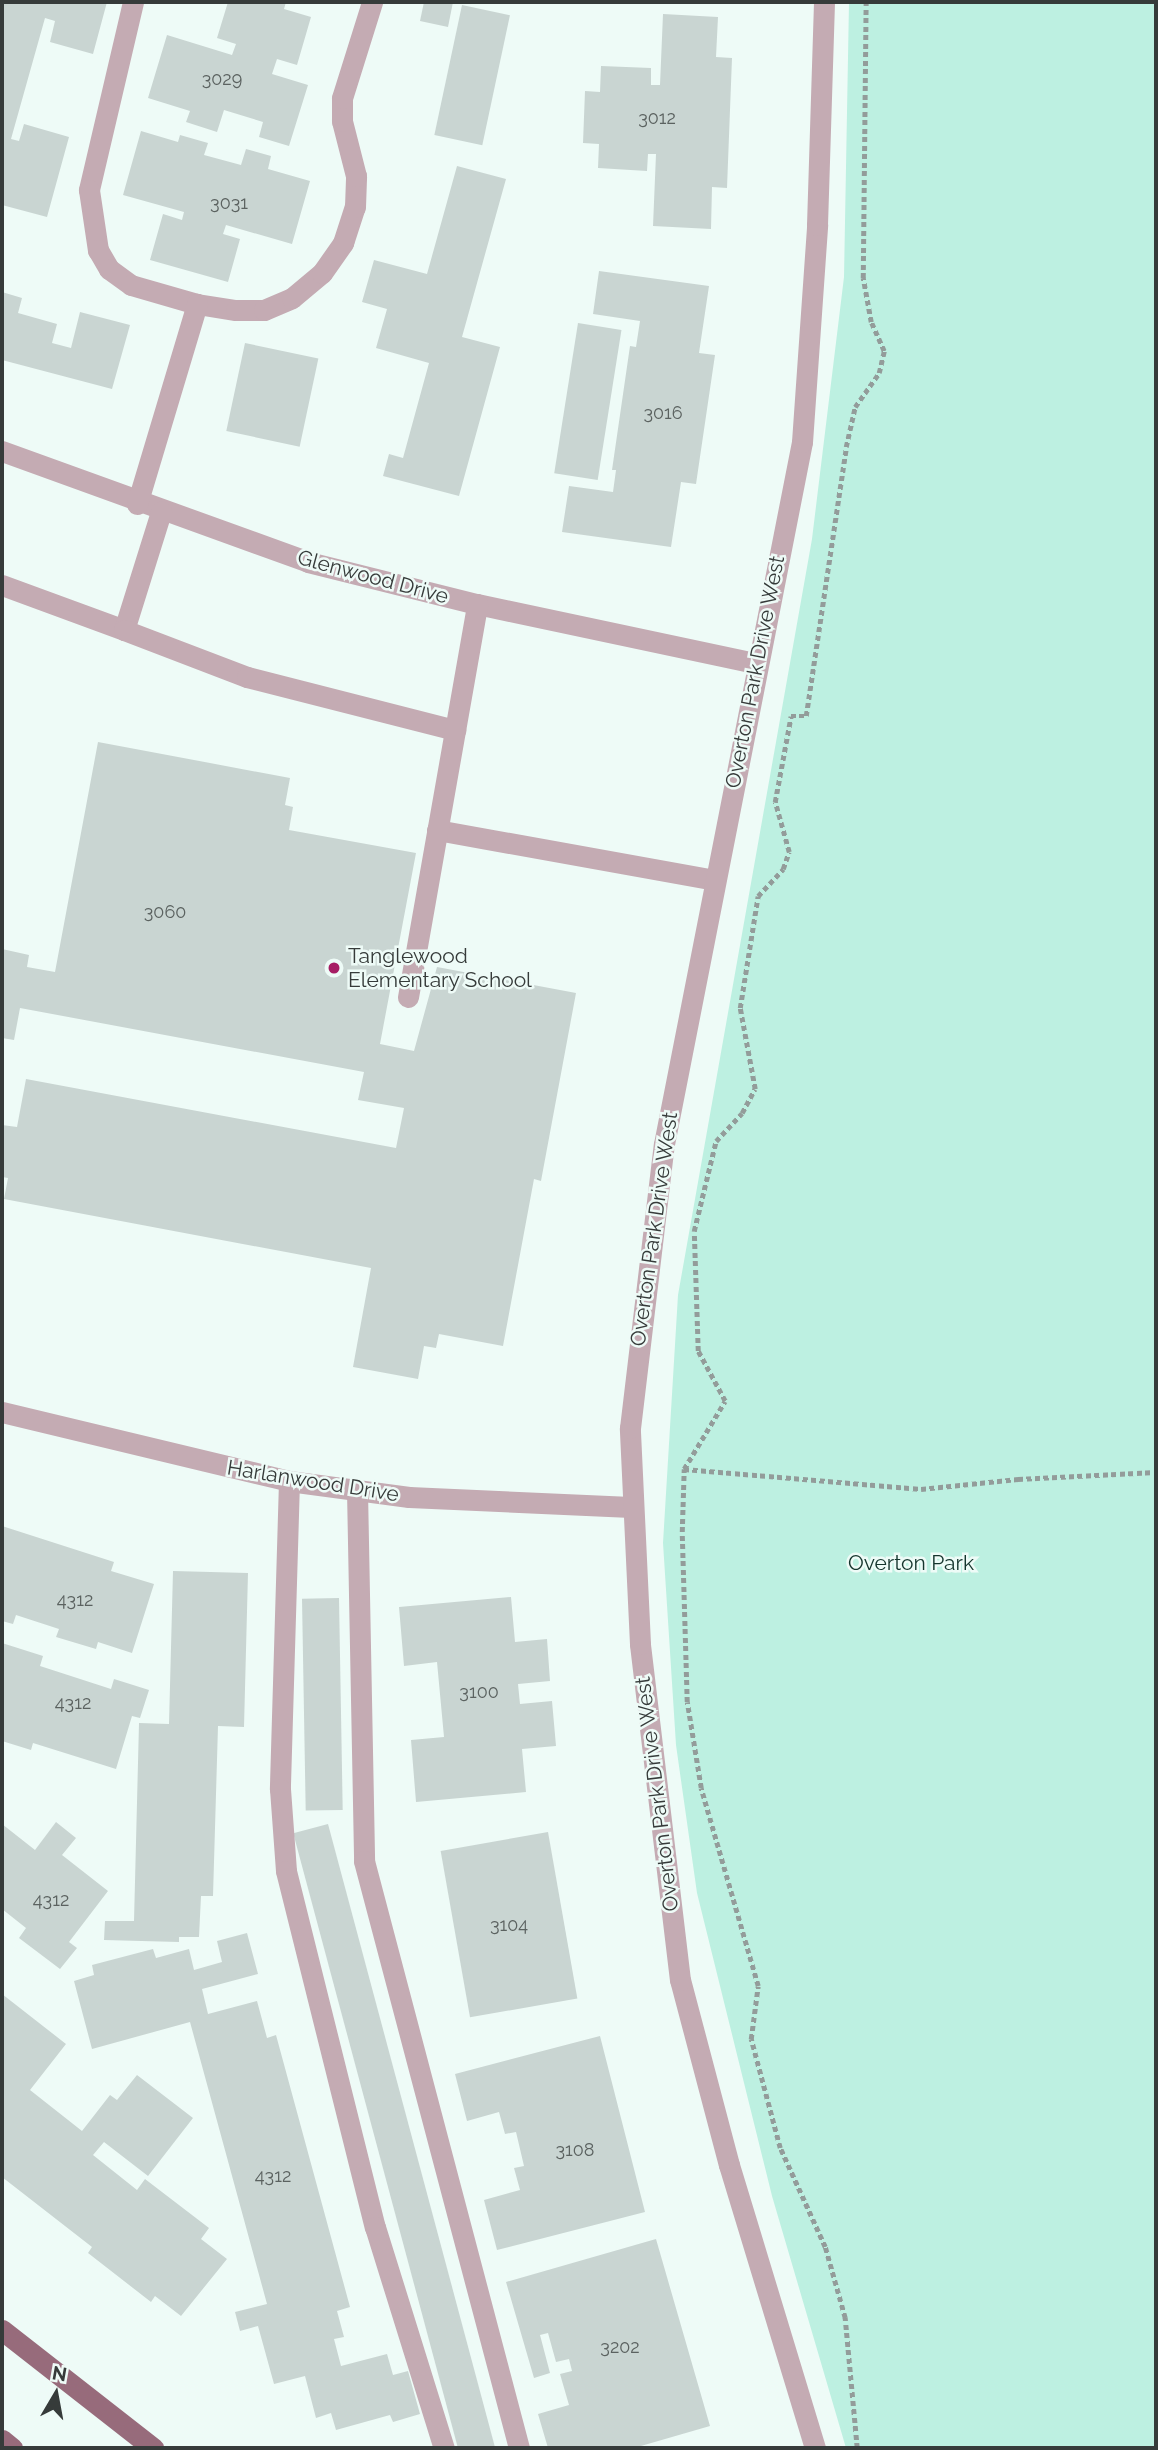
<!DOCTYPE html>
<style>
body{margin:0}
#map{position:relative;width:1158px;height:2450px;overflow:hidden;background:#eefbf7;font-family:Raleway,sans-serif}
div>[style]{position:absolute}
.green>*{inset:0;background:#bdf0e1}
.building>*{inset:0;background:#c9d5d2;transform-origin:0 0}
.path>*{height:4.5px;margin-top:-2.25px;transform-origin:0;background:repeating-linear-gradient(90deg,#939c9a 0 5px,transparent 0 8.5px)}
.minor>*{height:21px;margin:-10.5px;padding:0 10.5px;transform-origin:10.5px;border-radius:10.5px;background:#c4abb3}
.major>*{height:21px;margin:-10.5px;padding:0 10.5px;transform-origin:10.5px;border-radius:10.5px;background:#976b7b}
.dots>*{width:19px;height:19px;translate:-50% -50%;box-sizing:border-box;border:4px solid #eefbf7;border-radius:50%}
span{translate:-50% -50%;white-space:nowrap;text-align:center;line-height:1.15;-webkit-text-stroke:5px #eefbf7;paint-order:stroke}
.number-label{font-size:18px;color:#5b6260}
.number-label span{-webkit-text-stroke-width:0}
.street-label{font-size:21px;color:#363b3a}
.poi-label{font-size:21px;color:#363b3a}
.left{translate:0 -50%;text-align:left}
.park-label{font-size:21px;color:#15352d}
.frame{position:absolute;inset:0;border:4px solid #363b3a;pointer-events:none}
.north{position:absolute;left:21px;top:2359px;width:70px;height:70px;-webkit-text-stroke:5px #eefbf7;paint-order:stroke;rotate:10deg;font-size:19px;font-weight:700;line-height:28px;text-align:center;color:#363b3a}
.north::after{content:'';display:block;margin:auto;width:24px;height:32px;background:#363b3a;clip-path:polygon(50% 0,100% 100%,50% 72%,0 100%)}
</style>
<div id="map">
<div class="green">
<div style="clip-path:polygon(849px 2px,1156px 2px,1156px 2448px,846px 2448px,772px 2196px,697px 1893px,676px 1745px,663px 1543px,678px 1295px,812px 539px,844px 277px)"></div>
</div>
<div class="building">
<div style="clip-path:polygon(2px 2px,107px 2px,93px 54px,50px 42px,55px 21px,45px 18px,11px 139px,19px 141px,24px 124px,69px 137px,47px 217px,2px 205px)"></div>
<div style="clip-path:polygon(228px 2px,286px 2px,284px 9px,311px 17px,297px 65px,277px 59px,272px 74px,308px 85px,289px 146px,259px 137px,263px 122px,224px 110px,217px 132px,186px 122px,190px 111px,148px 98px,167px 35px,232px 55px,236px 44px,217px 38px)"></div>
<div style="clip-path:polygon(424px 2px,453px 2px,448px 27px,420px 21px)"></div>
<div style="left:462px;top:5px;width:49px;height:133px;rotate:12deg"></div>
<div style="clip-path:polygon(663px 14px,718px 17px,716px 57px,732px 58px,727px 188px,712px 187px,711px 229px,653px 226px,656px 154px,648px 154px,647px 171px,598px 168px,599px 144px,583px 143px,585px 91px,600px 92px,601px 66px,651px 68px,651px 85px,660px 85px)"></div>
<div style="clip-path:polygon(141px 131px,178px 142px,180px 135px,208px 143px,204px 155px,241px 165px,246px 149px,271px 156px,268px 169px,310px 181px,292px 244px,226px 225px,223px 234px,240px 239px,228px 282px,150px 260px,163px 214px,182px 220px,184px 212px,123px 195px)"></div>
<div style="clip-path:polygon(457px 166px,506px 179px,462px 337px,500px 347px,459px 496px,383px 476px,389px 454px,403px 458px,429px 363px,376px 348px,387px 309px,362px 302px,374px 260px,427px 274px)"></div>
<div style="clip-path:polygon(599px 271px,709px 286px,699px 353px,715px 355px,696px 484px,681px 482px,671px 547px,562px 532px,569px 486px,613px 492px,616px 470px,612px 470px,630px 346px,636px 347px,640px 321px,593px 314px)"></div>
<div style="clip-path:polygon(2px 292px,22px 298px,18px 313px,57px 324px,52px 343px,71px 348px,80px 312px,130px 325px,112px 389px,2px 360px)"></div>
<div style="left:578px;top:323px;width:44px;height:152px;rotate:9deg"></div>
<div style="left:245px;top:343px;width:75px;height:90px;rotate:12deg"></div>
<div style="clip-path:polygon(98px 742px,290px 778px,285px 805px,293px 807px,289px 830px,416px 853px,380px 1044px,414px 1051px,437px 967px,576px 993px,541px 1181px,534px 1179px,503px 1346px,439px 1334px,436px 1348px,424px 1346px,418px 1379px,353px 1367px,371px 1268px,4px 1199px,8px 1178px,2px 1177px,2px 1125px,17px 1127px,26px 1079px,396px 1148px,404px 1108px,358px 1100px,364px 1072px,20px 1008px,14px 1040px,2px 1038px,2px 949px,29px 955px,27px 967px,55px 972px)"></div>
<div style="clip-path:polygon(2px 1526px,114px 1562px,111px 1571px,154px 1584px,132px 1653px,98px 1642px,96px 1649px,56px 1637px,59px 1629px,16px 1615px,13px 1624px,2px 1621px)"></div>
<div style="clip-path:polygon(173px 1571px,248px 1573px,244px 1727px,218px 1726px,213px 1896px,201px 1896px,199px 1937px,179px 1937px,179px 1942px,104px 1940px,105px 1921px,134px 1921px,139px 1723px,169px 1724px)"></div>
<div style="clip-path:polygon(511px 1597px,515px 1642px,547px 1639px,550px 1681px,518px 1684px,520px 1704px,552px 1701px,556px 1746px,522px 1749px,526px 1792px,416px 1802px,411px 1740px,444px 1737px,437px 1662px,404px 1666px,399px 1607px)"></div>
<div style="left:339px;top:1598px;width:212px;height:37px;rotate:89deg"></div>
<div style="clip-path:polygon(2px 1643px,43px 1656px,40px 1666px,111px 1689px,114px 1679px,149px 1690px,140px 1718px,132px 1716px,116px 1769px,33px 1743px,31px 1750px,2px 1741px)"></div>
<div style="clip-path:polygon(56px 1822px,76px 1838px,62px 1855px,108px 1891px,69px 1942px,77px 1948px,60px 1969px,19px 1938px,26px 1928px,2px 1909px,2px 1824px,35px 1850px)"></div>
<div style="left:328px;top:1824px;width:647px;height:36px;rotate:75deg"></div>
<div style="left:548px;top:1832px;width:169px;height:109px;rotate:80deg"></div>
<div style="clip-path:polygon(247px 1933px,258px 1974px,202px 1989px,208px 2014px,257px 2001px,267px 2038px,276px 2035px,350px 2307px,337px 2311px,344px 2337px,334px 2339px,341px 2366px,387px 2354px,393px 2375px,408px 2371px,420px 2414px,393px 2422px,390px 2415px,336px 2430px,331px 2413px,316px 2418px,305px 2376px,274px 2384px,258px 2326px,240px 2331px,235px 2312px,267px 2304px,190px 2022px,92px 2049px,74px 1981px,94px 1975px,92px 1965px,153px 1949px,156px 1958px,189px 1949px,194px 1970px,222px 1962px,217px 1941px)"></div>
<div style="clip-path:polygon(2px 1994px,66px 2044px,30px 2090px,82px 2131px,110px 2095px,117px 2100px,137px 2075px,193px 2118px,148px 2176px,104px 2142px,93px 2155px,137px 2190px,145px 2179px,209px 2228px,201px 2239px,227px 2259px,181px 2316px,155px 2296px,151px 2302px,88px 2253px,92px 2247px,2px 2177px)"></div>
<div style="clip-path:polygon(600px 2036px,645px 2212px,497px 2250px,484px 2200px,520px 2190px,514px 2168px,524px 2166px,516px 2132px,505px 2134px,499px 2112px,467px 2121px,455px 2074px)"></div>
<div style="clip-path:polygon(656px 2239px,710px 2426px,634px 2448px,548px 2448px,538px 2414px,569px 2405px,560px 2374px,572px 2371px,569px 2359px,556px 2362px,548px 2333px,540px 2335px,550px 2373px,534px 2378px,506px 2282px)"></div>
</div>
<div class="path">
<div style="left:684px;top:1469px;width:238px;rotate:4.8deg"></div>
<div style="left:921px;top:1489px;width:98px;rotate:-5.9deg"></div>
<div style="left:1018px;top:1479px;width:138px;rotate:-2.9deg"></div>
<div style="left:857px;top:2448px;width:131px;rotate:-95.3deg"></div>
<div style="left:845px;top:2318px;width:74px;rotate:-105.7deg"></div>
<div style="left:825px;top:2247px;width:109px;rotate:-114.4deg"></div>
<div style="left:780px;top:2148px;width:113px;rotate:-104.9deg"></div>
<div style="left:751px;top:2039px;width:53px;rotate:-82.5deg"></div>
<div style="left:758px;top:1986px;width:206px;rotate:-106.1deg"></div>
<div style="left:701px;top:1788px;width:87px;rotate:-99.2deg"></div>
<div style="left:687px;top:1702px;width:170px;rotate:-91.7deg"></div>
<div style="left:682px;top:1532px;width:63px;rotate:-88.2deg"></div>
<div style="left:684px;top:1469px;width:79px;rotate:-58.9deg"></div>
<div style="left:725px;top:1401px;width:57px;rotate:-118.4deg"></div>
<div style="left:698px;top:1351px;width:120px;rotate:-91.9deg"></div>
<div style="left:694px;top:1231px;width:93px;rotate:-76.3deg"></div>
<div style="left:716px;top:1141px;width:38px;rotate:-47deg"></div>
<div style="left:742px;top:1113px;width:27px;rotate:-62deg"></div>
<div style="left:755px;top:1089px;width:82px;rotate:-100.5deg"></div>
<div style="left:740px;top:1008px;width:113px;rotate:-80.9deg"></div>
<div style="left:758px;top:896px;width:37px;rotate:-47deg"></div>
<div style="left:783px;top:869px;width:18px;rotate:-71deg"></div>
<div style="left:789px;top:852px;width:52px;rotate:-105.6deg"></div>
<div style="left:775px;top:802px;width:87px;rotate:-79.5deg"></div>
<div style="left:791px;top:716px;width:15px"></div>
<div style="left:806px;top:716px;width:272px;rotate:-81.5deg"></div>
<div style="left:846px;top:447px;width:41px;rotate:-77.3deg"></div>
<div style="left:855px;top:407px;width:42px;rotate:-54.8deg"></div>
<div style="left:879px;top:373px;width:23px;rotate:-77deg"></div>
<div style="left:884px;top:351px;width:32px;rotate:-114deg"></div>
<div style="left:871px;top:322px;width:45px;rotate:-100.3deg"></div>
<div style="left:863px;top:278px;width:276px;rotate:-89.4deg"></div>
</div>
<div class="minor">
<div style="left:133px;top:2px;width:193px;rotate:103.2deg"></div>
<div style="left:89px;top:190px;width:61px;rotate:81.5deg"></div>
<div style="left:98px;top:250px;width:22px;rotate:60deg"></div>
<div style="left:109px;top:269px;width:27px;rotate:36deg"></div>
<div style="left:131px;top:285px;width:69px;rotate:16.1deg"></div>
<div style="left:197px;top:304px;width:39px;rotate:9deg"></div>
<div style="left:236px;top:310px;width:28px"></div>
<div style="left:264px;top:310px;width:30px;rotate:-23deg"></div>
<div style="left:292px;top:298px;width:39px;rotate:-40deg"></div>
<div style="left:322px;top:273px;width:37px;rotate:-55deg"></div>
<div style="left:343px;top:243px;width:38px;rotate:-72deg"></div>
<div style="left:355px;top:207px;width:31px;rotate:-88deg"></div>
<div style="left:356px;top:176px;width:57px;rotate:-104.3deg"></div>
<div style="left:342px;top:121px;width:23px;rotate:-90deg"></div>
<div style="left:342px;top:98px;width:101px;rotate:-72.6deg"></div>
<div style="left:2px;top:451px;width:326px;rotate:19.9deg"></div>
<div style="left:308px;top:562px;width:174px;rotate:14deg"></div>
<div style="left:477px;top:604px;width:284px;rotate:12deg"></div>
<div style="left:137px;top:504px;width:209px;rotate:-73.3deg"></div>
<div style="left:2px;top:585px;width:130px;rotate:20.2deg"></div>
<div style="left:124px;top:630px;width:124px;rotate:-72.6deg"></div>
<div style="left:124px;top:630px;width:132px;rotate:20.9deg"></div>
<div style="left:247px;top:677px;width:215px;rotate:14.3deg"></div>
<div style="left:437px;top:830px;width:281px;rotate:10.2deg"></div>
<div style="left:408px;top:997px;width:399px;rotate:-80deg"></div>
<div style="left:2px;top:1412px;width:295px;rotate:13.5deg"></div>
<div style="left:289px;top:1481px;width:121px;rotate:7.6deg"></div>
<div style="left:409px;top:1497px;width:222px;rotate:2.6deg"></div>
<div style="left:289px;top:1481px;width:308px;rotate:91.7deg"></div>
<div style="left:280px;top:1789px;width:82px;rotate:85.8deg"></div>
<div style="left:286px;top:1871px;width:367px;rotate:76deg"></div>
<div style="left:375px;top:2227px;width:232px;rotate:72.7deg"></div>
<div style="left:357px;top:1490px;width:371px;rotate:88.9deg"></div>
<div style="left:364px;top:1861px;width:607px;rotate:75.21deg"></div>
<div style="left:815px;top:2448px;width:296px;rotate:-106.9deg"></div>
<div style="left:729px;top:2165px;width:191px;rotate:-104.8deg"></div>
<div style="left:680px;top:1980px;width:338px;rotate:-96.8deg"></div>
<div style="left:640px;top:1644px;width:216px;rotate:-92.7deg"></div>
<div style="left:630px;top:1428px;width:286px;rotate:-83.2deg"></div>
<div style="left:664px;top:1144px;width:715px;rotate:-78.88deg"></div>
<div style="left:802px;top:442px;width:218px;rotate:-86deg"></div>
<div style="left:817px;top:225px;width:223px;rotate:-88.2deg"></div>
</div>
<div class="major">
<div style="left:2px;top:2330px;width:192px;rotate:38deg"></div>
<div style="left:2px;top:2440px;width:13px;rotate:39deg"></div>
</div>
<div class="dots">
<div style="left:334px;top:968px;background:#a61d64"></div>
</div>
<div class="number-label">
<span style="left:222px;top:79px">3029</span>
<span style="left:657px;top:118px">3012</span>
<span style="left:229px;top:203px">3031</span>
<span style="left:663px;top:413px">3016</span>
<span style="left:165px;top:912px">3060</span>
<span style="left:75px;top:1600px">4312</span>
<span style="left:479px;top:1692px">3100</span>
<span style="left:73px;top:1703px">4312</span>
<span style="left:51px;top:1900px">4312</span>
<span style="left:509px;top:1925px">3104</span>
<span style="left:575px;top:2150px">3108</span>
<span style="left:273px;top:2176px">4312</span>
<span style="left:620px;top:2347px">3202</span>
</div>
<div class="street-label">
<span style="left:373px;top:577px;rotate:15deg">Glenwood Drive</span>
<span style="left:755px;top:672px;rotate:-79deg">Overton Park Drive West</span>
<span style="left:654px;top:1229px;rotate:-82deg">Overton Park Drive West</span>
<span style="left:313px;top:1481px;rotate:9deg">Harlanwood Drive</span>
<span style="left:657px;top:1794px;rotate:-97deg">Overton Park Drive West</span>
</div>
<div class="poi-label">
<span class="left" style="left:348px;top:968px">Tanglewood<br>Elementary School</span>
</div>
<div class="park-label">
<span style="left:911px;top:1563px">Overton Park</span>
</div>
<div class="frame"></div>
<div class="north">N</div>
</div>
